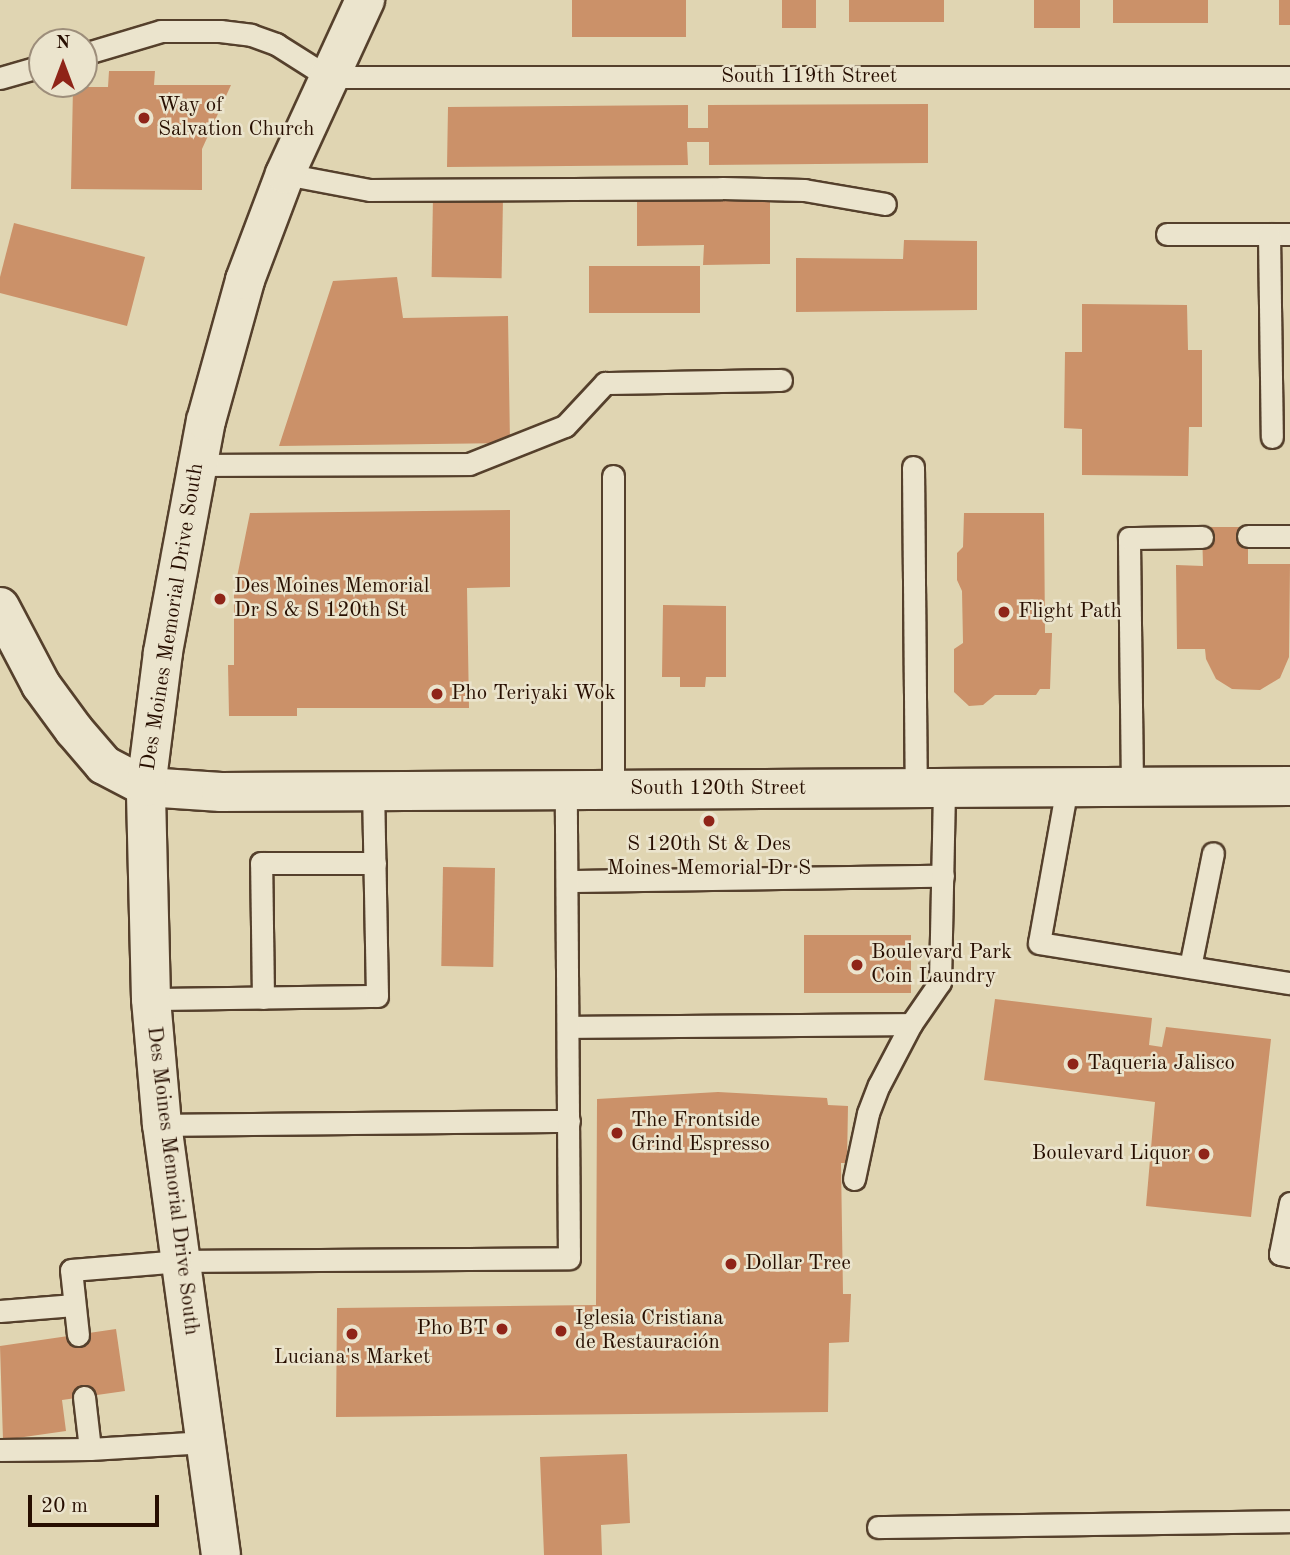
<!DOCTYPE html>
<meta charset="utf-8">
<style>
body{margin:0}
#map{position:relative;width:1290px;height:1555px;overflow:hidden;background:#e0d5b2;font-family:"Old Standard TT",serif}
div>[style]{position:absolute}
.building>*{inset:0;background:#cb9169;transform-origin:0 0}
.roads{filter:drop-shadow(2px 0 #55402c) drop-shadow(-2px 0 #55402c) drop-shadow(0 2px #55402c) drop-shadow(0 -2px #55402c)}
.service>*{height:21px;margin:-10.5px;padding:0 10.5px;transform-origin:10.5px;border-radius:10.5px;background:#ebe4cd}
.tertiary>*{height:38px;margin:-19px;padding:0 19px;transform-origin:19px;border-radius:19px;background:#ebe4cd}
.secondary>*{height:38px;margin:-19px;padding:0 19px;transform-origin:19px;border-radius:19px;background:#ebe4cd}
.dots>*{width:19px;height:19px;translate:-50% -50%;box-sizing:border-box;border:4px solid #ebe4cd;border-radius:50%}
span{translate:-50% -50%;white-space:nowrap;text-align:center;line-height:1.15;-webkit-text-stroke:5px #ebe4cd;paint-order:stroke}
.street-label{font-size:21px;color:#270e00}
.poi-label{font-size:21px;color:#270e00}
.left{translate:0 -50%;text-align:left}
.right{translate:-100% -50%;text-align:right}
.north{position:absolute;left:28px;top:28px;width:70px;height:70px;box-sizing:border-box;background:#ebe4cd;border:2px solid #9d8e7b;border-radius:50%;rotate:0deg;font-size:19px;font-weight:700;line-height:28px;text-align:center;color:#270e00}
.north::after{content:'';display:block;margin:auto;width:24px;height:32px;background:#8f2418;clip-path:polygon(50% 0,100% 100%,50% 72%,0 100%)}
.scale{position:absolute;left:28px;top:1495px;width:131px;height:32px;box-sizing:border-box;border:4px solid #270e00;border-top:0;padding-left:9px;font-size:21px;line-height:24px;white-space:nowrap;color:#270e00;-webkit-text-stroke:5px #ebe4cd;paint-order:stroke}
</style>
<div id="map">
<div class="building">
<div style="left:572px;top:0;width:114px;height:37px"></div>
<div style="left:782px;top:0;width:34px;height:28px"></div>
<div style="left:849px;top:0;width:95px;height:22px"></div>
<div style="left:1034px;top:0;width:46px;height:28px"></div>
<div style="left:1113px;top:0;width:95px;height:23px"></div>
<div style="left:1279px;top:0;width:11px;height:25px"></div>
<div style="clip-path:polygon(109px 71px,155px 71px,154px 85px,231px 85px,202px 149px,202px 190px,71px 189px,73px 87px,108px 87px)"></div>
<div style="clip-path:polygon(928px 104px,928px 163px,709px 165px,709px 142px,687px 142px,688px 165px,447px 167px,448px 107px,688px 105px,688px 128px,708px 128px,708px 105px)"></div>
<div style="left:433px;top:197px;width:70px;height:80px;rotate:1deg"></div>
<div style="clip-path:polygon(770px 197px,770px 264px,703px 265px,704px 245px,637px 246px,637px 199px)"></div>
<div style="clip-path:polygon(14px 223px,145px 257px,127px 326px,0 293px,0 277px)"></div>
<div style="clip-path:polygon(904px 240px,977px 241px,977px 310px,796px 312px,796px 258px,903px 259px)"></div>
<div style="left:589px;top:266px;width:111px;height:47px"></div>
<div style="clip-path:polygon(397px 277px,403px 318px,508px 316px,510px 443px,279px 446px,333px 281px)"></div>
<div style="clip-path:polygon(1082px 304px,1187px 305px,1188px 350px,1202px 350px,1202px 427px,1189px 427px,1188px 476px,1082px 475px,1082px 429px,1064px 428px,1065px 352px,1082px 352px)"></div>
<div style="clip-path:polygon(510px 510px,510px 587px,467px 588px,469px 708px,297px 708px,297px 716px,229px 716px,228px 665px,234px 665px,234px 592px,250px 513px)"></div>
<div style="clip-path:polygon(964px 513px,1044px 513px,1045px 633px,1052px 633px,1050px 689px,1040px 689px,1036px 695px,995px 695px,983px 705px,969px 706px,954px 692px,954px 649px,963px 643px,962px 591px,957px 580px,957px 553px,963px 547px)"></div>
<div style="clip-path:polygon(1202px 527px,1248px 527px,1248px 564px,1290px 564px,1289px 657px,1280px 678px,1260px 690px,1232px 689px,1216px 679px,1206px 659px,1205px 649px,1177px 649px,1176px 565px,1203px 566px)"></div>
<div style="clip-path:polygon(663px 605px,726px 606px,726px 677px,706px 677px,705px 687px,680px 687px,680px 677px,662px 677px)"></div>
<div style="left:443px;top:867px;width:52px;height:99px;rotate:1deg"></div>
<div style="left:911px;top:935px;width:58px;height:107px;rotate:90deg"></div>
<div style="clip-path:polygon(995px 999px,1152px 1018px,1149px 1045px,1162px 1047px,1166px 1027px,1271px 1039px,1251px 1217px,1146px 1206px,1155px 1102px,984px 1080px)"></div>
<div style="clip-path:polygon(718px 1092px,827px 1098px,828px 1105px,848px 1106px,847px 1163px,841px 1163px,843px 1294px,851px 1294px,849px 1342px,829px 1343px,828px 1412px,336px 1417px,337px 1308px,596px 1305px,597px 1099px)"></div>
<div style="clip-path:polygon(116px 1329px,125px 1391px,62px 1400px,66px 1431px,3px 1440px,0 1346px)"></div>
<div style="clip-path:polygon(627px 1454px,630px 1523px,601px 1525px,602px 1555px,544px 1555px,540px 1457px)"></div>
</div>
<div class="roads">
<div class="service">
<div style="left:84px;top:54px;width:80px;rotate:-16.6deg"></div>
<div style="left:161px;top:31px;width:59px"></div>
<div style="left:220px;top:31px;width:31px;rotate:7deg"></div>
<div style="left:251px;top:35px;width:27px;rotate:20deg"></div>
<div style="left:276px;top:44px;width:62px;rotate:32.4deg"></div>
<div style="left:328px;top:77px;width:962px"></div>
<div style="left:0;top:78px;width:44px;rotate:-15.9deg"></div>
<div style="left:285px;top:174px;width:86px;rotate:10.7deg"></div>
<div style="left:370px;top:190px;width:352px;rotate:-0.3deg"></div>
<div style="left:722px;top:188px;width:82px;rotate:1.4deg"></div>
<div style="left:804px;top:190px;width:82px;rotate:9.8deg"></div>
<div style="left:1167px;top:234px;width:123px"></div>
<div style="left:1269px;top:234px;width:203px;rotate:89.2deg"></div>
<div style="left:198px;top:465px;width:271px;rotate:-0.2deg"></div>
<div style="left:469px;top:464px;width:103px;rotate:-21.6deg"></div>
<div style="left:565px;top:426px;width:59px;rotate:-47.1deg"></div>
<div style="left:605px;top:383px;width:176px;rotate:-1deg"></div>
<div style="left:913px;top:467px;width:321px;rotate:89.5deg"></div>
<div style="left:613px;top:476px;width:314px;rotate:90deg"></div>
<div style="left:1248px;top:536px;width:42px"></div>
<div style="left:1067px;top:787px;width:158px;rotate:100.2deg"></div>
<div style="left:1039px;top:943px;width:254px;rotate:9.1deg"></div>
<div style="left:1132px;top:787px;width:249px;rotate:-90.7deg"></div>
<div style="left:1129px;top:538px;width:73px;rotate:-0.8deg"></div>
<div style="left:567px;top:881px;width:376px;rotate:-0.8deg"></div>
<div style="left:1190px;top:967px;width:116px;rotate:-78.6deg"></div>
<div style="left:263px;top:998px;width:135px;rotate:-90.8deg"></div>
<div style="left:261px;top:863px;width:114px"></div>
<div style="left:151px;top:999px;width:226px;rotate:-0.8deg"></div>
<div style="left:377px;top:996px;width:205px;rotate:-91.1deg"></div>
<div style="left:568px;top:1027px;width:343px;rotate:-0.5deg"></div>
<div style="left:162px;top:1125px;width:407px;rotate:-0.6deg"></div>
<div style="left:854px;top:1179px;width:67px;rotate:-78deg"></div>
<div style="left:868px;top:1113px;width:30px;rotate:-69deg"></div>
<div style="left:879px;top:1085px;width:69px;rotate:-62.3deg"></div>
<div style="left:911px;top:1024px;width:51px;rotate:-55.4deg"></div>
<div style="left:940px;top:982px;width:194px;rotate:-88.8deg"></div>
<div style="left:1290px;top:1203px;width:52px;rotate:101.1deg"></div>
<div style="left:1280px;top:1254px;width:10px;rotate:11deg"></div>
<div style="left:0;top:1311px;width:74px;rotate:-4.6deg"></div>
<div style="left:78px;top:1335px;width:65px;rotate:-96.1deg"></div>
<div style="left:71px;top:1270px;width:110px;rotate:-4.7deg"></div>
<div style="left:181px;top:1261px;width:388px;rotate:-0.4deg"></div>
<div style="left:569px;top:1258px;width:468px;rotate:-90.4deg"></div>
<div style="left:84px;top:1397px;width:52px;rotate:83.4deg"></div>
<div style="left:90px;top:1449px;width:116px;rotate:-3.5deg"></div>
<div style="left:0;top:1450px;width:90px;rotate:-0.6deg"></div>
<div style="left:878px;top:1527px;width:412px;rotate:-0.8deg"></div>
</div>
<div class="tertiary">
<div style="left:0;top:607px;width:88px;rotate:62.3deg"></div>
<div style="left:41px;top:685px;width:56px;rotate:53.7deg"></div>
<div style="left:74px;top:730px;width:46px;rotate:49.4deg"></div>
<div style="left:104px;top:765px;width:47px;rotate:27.6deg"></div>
<div style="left:146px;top:787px;width:75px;rotate:3.8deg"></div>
<div style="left:221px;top:792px;width:1069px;rotate:-0.32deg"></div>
</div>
<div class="secondary">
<div style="left:221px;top:1555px;width:434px;rotate:-97.8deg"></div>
<div style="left:162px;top:1125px;width:126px;rotate:-95deg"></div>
<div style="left:151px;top:999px;width:212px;rotate:-91.4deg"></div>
<div style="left:146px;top:787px;width:136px;rotate:-82.8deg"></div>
<div style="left:163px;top:652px;width:235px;rotate:-79.5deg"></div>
<div style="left:206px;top:421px;width:146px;rotate:-74.5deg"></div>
<div style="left:245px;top:280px;width:113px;rotate:-69.3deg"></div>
<div style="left:285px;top:174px;width:192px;rotate:-65.3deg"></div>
</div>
</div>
<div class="dots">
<div style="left:144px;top:118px;background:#8f2418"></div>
<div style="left:220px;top:599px;background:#8f2418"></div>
<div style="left:1004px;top:612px;background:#8f2418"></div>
<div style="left:437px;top:694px;background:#8f2418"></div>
<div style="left:709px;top:821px;background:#8f2418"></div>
<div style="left:857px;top:965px;background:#8f2418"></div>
<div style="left:1073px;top:1064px;background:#8f2418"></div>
<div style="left:617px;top:1133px;background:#8f2418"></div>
<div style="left:1204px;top:1154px;background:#8f2418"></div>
<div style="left:731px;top:1264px;background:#8f2418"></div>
<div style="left:502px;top:1329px;background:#8f2418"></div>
<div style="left:561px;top:1331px;background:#8f2418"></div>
<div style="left:352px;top:1334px;background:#8f2418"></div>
</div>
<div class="street-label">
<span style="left:809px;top:77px">South 119th Street</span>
<span style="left:173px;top:617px;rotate:-81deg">Des Moines Memorial Drive South</span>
<span style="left:718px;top:789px">South 120th Street</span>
<span style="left:172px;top:1181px;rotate:83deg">Des Moines Memorial Drive South</span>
</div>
<div class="poi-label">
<span class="left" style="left:158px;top:118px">Way of<br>Salvation Church</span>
<span class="left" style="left:234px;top:599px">Des Moines Memorial<br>Dr S &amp; S 120th St</span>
<span class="left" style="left:1018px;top:612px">Flight Path</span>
<span class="left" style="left:451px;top:694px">Pho Teriyaki Wok</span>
<span style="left:709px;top:857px">S 120th St &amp; Des<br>Moines Memorial Dr S</span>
<span class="left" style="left:871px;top:965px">Boulevard Park<br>Coin Laundry</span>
<span class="left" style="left:1087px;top:1064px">Taqueria Jalisco</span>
<span class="left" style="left:631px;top:1133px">The Frontside<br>Grind Espresso</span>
<span class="right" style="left:1190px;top:1154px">Boulevard Liquor</span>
<span class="left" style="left:745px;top:1264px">Dollar Tree</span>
<span class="left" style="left:575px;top:1331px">Iglesia Cristiana<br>de Restauración</span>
<span class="right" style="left:488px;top:1329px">Pho BT</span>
<span style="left:352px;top:1358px">Luciana's Market</span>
</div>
<div class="north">N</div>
<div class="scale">20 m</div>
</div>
